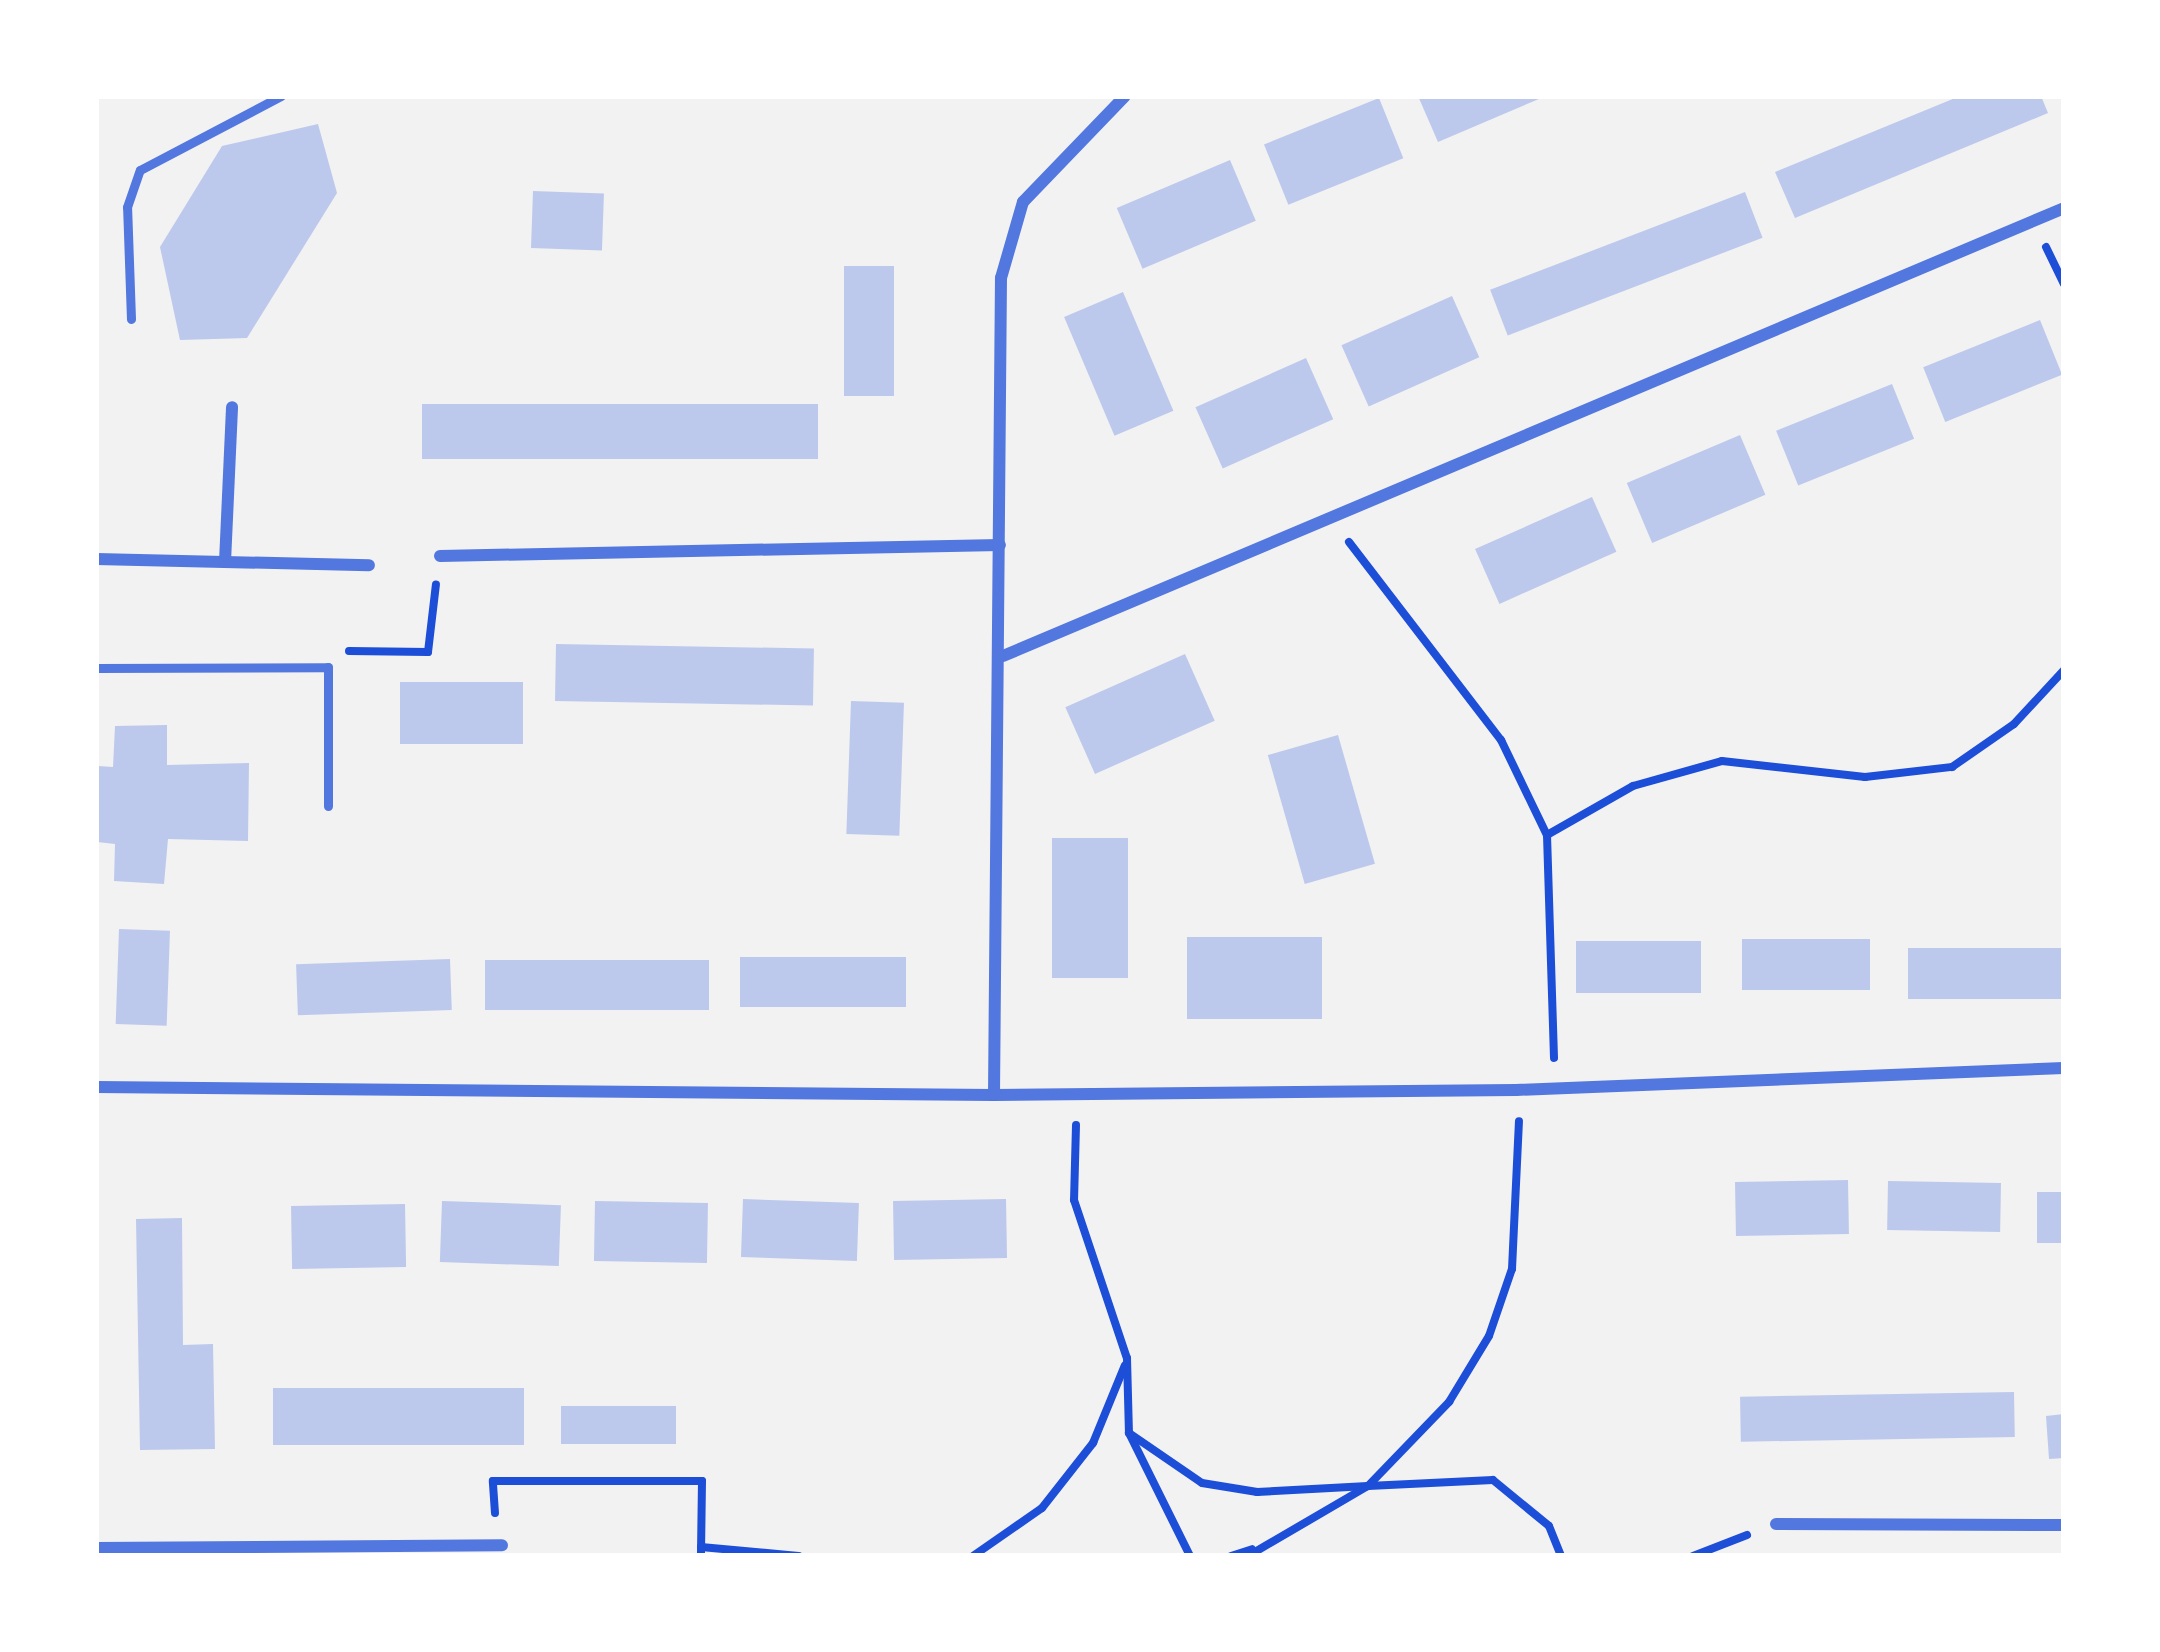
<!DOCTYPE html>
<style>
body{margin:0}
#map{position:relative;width:2160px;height:1652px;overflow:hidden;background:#f2f2f2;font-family:Bitter,serif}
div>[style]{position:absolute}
.building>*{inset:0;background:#bdc9ec;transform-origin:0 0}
.path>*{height:8px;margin:-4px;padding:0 4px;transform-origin:4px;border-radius:4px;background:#1d4ed8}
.service>*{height:9px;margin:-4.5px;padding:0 4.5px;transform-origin:4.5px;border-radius:4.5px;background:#5277de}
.minor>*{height:12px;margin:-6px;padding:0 6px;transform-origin:6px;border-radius:6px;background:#5277de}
span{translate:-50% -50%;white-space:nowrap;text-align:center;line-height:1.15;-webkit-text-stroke:12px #fff;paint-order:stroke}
.frame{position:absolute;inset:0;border:99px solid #fff;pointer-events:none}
</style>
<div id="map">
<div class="building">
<div style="clip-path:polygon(1418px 96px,1546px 96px,1438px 142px)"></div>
<div style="clip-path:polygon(1960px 96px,2041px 96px,2048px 113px,1795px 218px,1775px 172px)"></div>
<div style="left:1379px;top:98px;width:65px;height:124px;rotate:68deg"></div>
<div style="clip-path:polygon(318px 124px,337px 193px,247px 338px,180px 340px,160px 247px,222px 146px)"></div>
<div style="left:1230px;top:160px;width:66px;height:123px;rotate:67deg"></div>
<div style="left:533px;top:191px;width:71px;height:57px;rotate:2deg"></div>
<div style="left:1745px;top:192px;width:49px;height:273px;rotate:69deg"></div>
<div style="left:844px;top:266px;width:50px;height:130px"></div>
<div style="left:1123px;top:292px;width:129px;height:64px;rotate:67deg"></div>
<div style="left:1452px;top:296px;width:67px;height:121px;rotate:66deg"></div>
<div style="left:2040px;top:320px;width:59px;height:126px;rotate:68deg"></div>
<div style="left:1306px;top:358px;width:67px;height:121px;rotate:66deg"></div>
<div style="left:1892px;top:384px;width:59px;height:125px;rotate:68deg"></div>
<div style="left:818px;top:404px;width:55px;height:396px;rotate:90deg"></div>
<div style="left:1740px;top:435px;width:65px;height:123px;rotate:67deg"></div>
<div style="left:1592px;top:497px;width:60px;height:128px;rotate:66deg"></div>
<div style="left:556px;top:644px;width:258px;height:57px;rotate:1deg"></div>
<div style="left:1185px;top:654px;width:73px;height:131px;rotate:66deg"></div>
<div style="left:400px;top:682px;width:123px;height:62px"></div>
<div style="left:851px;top:701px;width:53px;height:133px;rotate:2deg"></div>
<div style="clip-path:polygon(167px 725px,167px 765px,249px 763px,248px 841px,168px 839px,164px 884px,114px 881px,115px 844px,97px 842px,98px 766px,113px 767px,115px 726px)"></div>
<div style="left:1338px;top:735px;width:134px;height:73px;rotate:74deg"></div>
<div style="left:1052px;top:838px;width:76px;height:140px"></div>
<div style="left:119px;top:929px;width:51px;height:95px;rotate:2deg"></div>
<div style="left:1322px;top:937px;width:82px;height:135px;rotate:90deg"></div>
<div style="left:1742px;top:939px;width:128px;height:51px"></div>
<div style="left:1576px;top:941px;width:125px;height:52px"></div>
<div style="left:2064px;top:948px;width:51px;height:156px;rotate:90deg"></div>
<div style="left:906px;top:957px;width:50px;height:166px;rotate:90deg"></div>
<div style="left:450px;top:959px;width:51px;height:154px;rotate:88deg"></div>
<div style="left:485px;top:960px;width:224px;height:50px"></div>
<div style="left:1848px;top:1180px;width:54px;height:113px;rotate:89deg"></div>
<div style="left:1888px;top:1181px;width:113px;height:49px;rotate:1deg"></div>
<div style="left:2064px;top:1192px;width:51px;height:27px;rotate:90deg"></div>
<div style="left:743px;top:1199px;width:116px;height:58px;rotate:2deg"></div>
<div style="left:1006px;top:1199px;width:59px;height:113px;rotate:89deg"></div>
<div style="left:442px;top:1201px;width:119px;height:61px;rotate:2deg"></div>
<div style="left:595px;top:1201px;width:113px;height:60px;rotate:1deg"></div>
<div style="left:405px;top:1204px;width:63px;height:114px;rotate:89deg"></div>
<div style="clip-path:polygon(182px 1218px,183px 1345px,213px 1344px,215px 1449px,140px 1450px,136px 1219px)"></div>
<div style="left:273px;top:1388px;width:251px;height:57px"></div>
<div style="left:2014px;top:1392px;width:45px;height:274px;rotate:89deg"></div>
<div style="left:561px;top:1406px;width:115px;height:38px"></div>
<div style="clip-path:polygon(2064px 1414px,2064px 1458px,2049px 1459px,2046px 1416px)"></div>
</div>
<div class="path">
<div style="left:2046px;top:247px;width:41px;rotate:64.1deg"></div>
<div style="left:1349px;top:542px;width:250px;rotate:52.5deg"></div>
<div style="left:1501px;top:740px;width:106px;rotate:64.2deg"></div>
<div style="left:1547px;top:835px;width:223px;rotate:88.2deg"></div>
<div style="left:349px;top:651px;width:79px;rotate:0.7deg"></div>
<div style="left:428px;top:652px;width:68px;rotate:-83.3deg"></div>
<div style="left:1547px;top:835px;width:99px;rotate:-29.7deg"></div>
<div style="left:1633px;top:786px;width:92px;rotate:-15.7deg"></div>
<div style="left:1722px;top:761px;width:144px;rotate:6.4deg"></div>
<div style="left:1865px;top:777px;width:88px;rotate:-6.6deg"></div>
<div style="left:1952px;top:767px;width:75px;rotate:-34.7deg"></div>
<div style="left:2014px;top:724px;width:74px;rotate:-47.2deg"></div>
<div style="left:1076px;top:1125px;width:75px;rotate:91.5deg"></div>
<div style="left:1074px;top:1200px;width:167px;rotate:71.5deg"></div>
<div style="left:1127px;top:1358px;width:75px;rotate:88.5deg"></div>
<div style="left:1129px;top:1433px;width:137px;rotate:63.6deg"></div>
<div style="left:1129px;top:1433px;width:88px;rotate:34.4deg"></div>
<div style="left:1202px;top:1483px;width:56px;rotate:9.3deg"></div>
<div style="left:1257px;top:1492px;width:111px;rotate:-3.1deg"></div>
<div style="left:1368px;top:1486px;width:117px;rotate:-46deg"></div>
<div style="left:1449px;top:1402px;width:77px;rotate:-58.8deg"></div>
<div style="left:1489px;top:1336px;width:71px;rotate:-71.1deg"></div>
<div style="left:1512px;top:1269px;width:148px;rotate:-87.3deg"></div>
<div style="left:495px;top:1513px;width:32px;rotate:-94deg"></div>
<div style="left:493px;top:1481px;width:209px"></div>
<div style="left:702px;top:1481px;width:75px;rotate:90.8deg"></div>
<div style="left:701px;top:1547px;width:98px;rotate:5.2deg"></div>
<div style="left:973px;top:1556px;width:84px;rotate:-34.8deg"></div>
<div style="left:1042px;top:1508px;width:83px;rotate:-51.9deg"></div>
<div style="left:1093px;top:1443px;width:84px;rotate:-67.7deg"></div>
<div style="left:1231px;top:1556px;width:22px;rotate:-18deg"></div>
<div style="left:1248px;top:1556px;width:139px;rotate:-30.3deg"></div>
<div style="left:1368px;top:1486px;width:125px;rotate:-2.7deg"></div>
<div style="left:1493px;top:1480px;width:72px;rotate:39.4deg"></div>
<div style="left:1549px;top:1526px;width:32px;rotate:68deg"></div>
<div style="left:1693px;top:1556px;width:58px;rotate:-21.3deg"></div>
</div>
<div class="service">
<div style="left:131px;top:319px;width:112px;rotate:-92deg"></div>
<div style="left:127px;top:207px;width:39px;rotate:-71deg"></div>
<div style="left:140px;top:170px;width:159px;rotate:-27.7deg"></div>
<div style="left:96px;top:668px;width:232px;rotate:-0.2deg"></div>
<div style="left:328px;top:667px;width:139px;rotate:90deg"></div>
</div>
<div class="minor">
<div style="left:440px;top:556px;width:560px;rotate:-1.13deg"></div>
<div style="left:96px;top:559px;width:273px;rotate:1.3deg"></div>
<div style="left:225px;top:562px;width:155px;rotate:-87.4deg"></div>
<div style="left:1003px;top:656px;width:1152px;rotate:-22.89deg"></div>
<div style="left:96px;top:1087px;width:898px;rotate:0.51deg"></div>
<div style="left:994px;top:1095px;width:522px;rotate:-0.55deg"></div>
<div style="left:1516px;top:1090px;width:548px;rotate:-2.3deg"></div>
<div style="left:994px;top:1095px;width:817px;rotate:-89.51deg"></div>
<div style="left:1001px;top:278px;width:79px;rotate:-73.9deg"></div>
<div style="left:1023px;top:202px;width:147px;rotate:-46.1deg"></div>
<div style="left:1776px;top:1524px;width:288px;rotate:0.2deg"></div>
<div style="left:96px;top:1548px;width:406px;rotate:-0.4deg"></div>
</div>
<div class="frame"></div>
</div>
